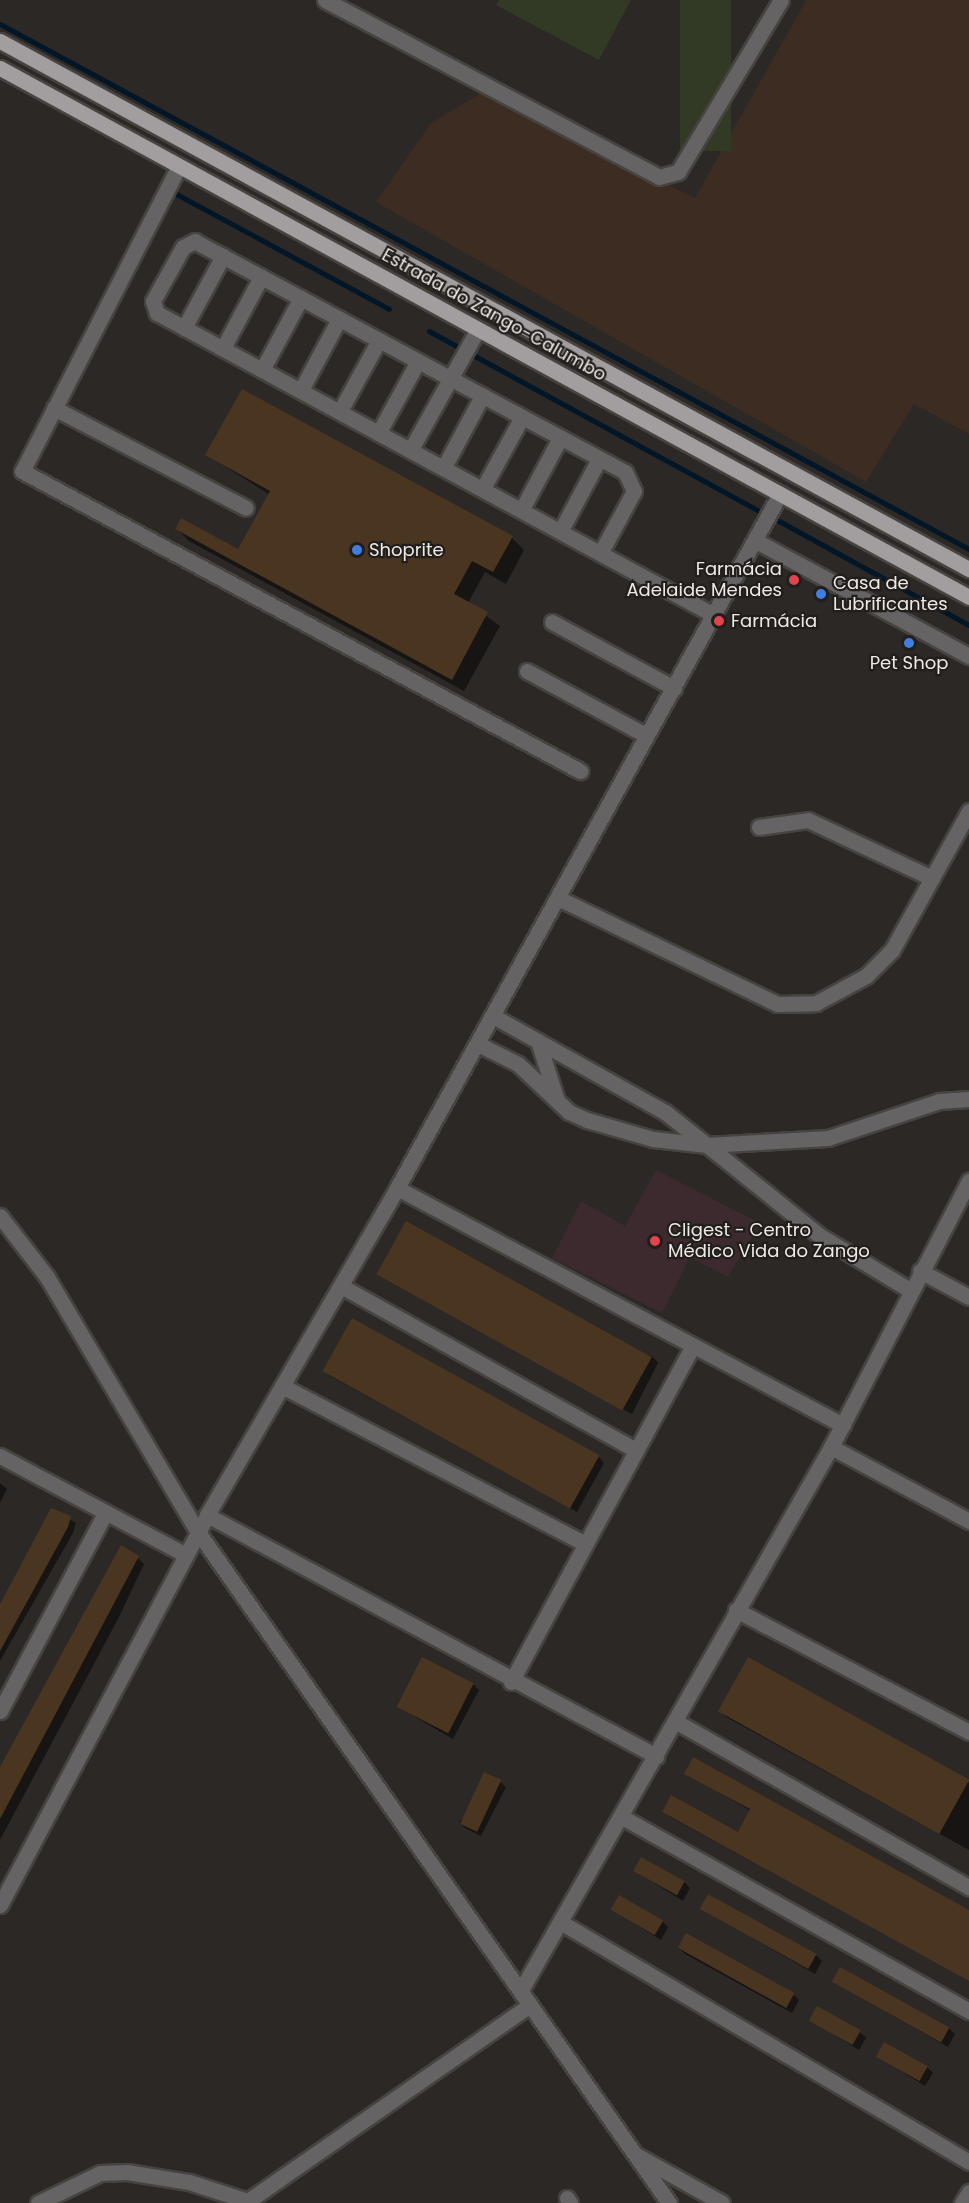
<!DOCTYPE html>
<meta charset="utf-8">
<style>
body{margin:0}
#map{position:relative;width:969px;height:2203px;overflow:hidden;background:#2b2825;font-family:Poppins,sans-serif}
div>[style]{position:absolute}
.industrial>*{inset:0;background:#3c2c21}
.medical>*{inset:0;background:#3d2a2f}
.green>*{inset:0;background:#323924;transform-origin:0 0}
.shadow>*{inset:0;background:#0007}
.stream>*{height:5px;margin:-2.5px;padding:0 2.5px;transform-origin:2.5px;border-radius:2.5px;background:#011627}
.building>*{inset:0;background:#4a3620;transform-origin:0 0}
.roads{filter:drop-shadow(2px 0 #464340) drop-shadow(-2px 0 #464340) drop-shadow(0 2px #464340) drop-shadow(0 -2px #464340)}
.minor>*{height:15px;margin:-7.5px;padding:0 7.5px;transform-origin:7.5px;border-radius:7.5px;background:#666364}
.major>*{height:15px;margin:-7.5px;padding:0 7.5px;transform-origin:7.5px;border-radius:7.5px;background:#a29d9e}
.dots>*{width:16px;height:16px;translate:-50% -50%;box-sizing:border-box;border:3px solid #221e1b;border-radius:50%}
span{translate:-50% -50%;white-space:nowrap;text-align:center;line-height:1.15;-webkit-text-stroke:4.5px #221e1b;paint-order:stroke}
.street-label{font-size:18px;color:#ece9e7}
.poi-label{font-size:18px;color:#ece9e7}
.left{translate:0 -50%;text-align:left}
.right{translate:-100% -50%;text-align:right}
</style>
<div id="map">
<div class="industrial">
<div style="clip-path:polygon(806px 0,969px 0,969px 434px,914px 404px,866px 482px,376px 202px,431px 123px,486px 90px,695px 198px)"></div>
</div>
<div class="medical">
<div style="clip-path:polygon(656px 1170px,760px 1223px,728px 1277px,690px 1257px,662px 1313px,552px 1258px,581px 1201px,625px 1226px)"></div>
</div>
<div class="green">
<div style="clip-path:polygon(499px 0,631px 0,599px 60px,496px 5px)"></div>
<div style="left:680px;top:0;width:51px;height:151px"></div>
</div>
<div class="shadow">
<div style="clip-path:polygon(207px 455px,512px 538px,524px 550px,506px 584px,485px 572px,468px 603px,500px 626px,464px 691px,189px 541px,177px 529px,239px 551px,270px 495px)"></div>
<div style="clip-path:polygon(378px 1274px,653px 1357px,658px 1363px,632px 1414px)"></div>
<div style="clip-path:polygon(352px 1320px,599px 1457px,604px 1463px,577px 1512px,330px 1376px,324px 1371px)"></div>
<div style="clip-path:polygon(0 1483px,7px 1489px,0 1503px)"></div>
<div style="clip-path:polygon(52px 1509px,76px 1523px,73px 1533px,0 1661px,0 1604px)"></div>
<div style="clip-path:polygon(138px 1558px,144px 1564px,119px 1617px,0 1840px,0 1776px)"></div>
<div style="clip-path:polygon(473px 1684px,479px 1690px,453px 1739px,398px 1707px)"></div>
<div style="clip-path:polygon(720px 1711px,969px 1783px,969px 1850px,726px 1717px)"></div>
<div style="clip-path:polygon(686px 1773px,969px 1914px,969px 1980px,670px 1817px,664px 1812px,739px 1834px,751px 1811px)"></div>
<div style="clip-path:polygon(500px 1782px,506px 1787px,481px 1836px,465px 1828px,459px 1822px)"></div>
<div style="clip-path:polygon(635px 1871px,684px 1882px,690px 1888px,683px 1901px)"></div>
<div style="clip-path:polygon(702px 1909px,816px 1955px,822px 1961px,815px 1974px)"></div>
<div style="clip-path:polygon(612px 1910px,662px 1921px,668px 1927px,661px 1940px)"></div>
<div style="clip-path:polygon(686px 1935px,793px 1994px,799px 2000px,792px 2013px,685px 1954px,679px 1948px)"></div>
<div style="clip-path:polygon(833px 1982px,949px 2028px,955px 2034px,948px 2047px)"></div>
<div style="clip-path:polygon(811px 2021px,860px 2032px,866px 2038px,859px 2050px)"></div>
<div style="clip-path:polygon(877px 2056px,927px 2067px,933px 2073px,925px 2086px)"></div>
</div>
<div class="stream">
<div style="left:0;top:24px;width:1102px;rotate:28.45deg"></div>
<div style="left:169px;top:190px;width:250px;rotate:28.4deg"></div>
<div style="left:429px;top:331px;width:378px;rotate:28.6deg"></div>
<div style="left:779px;top:521px;width:217px;rotate:28.7deg"></div>
</div>
<div class="building">
<div style="clip-path:polygon(242px 389px,513px 536px,493px 572px,472px 561px,454px 594px,488px 612px,452px 680px,175px 529px,181px 518px,238px 549px,270px 491px,205px 455px)"></div>
<div style="left:406px;top:1221px;width:281px;height:61px;rotate:29deg"></div>
<div style="left:352px;top:1318px;width:283px;height:61px;rotate:29deg"></div>
<div style="clip-path:polygon(51px 1508px,71px 1516px,68px 1527px,0 1651px,0 1604px)"></div>
<div style="clip-path:polygon(121px 1545px,139px 1556px,0 1819px,0 1767px)"></div>
<div style="left:422px;top:1657px;width:58px;height:56px;rotate:27deg"></div>
<div style="left:748px;top:1657px;width:253px;height:62px;rotate:29deg"></div>
<div style="clip-path:polygon(693px 1757px,969px 1910px,969px 1981px,662px 1812px,671px 1795px,738px 1832px,750px 1809px,684px 1774px)"></div>
<div style="left:484px;top:1772px;width:19px;height:57px;rotate:25deg"></div>
<div style="left:641px;top:1857px;width:50px;height:16px;rotate:29deg"></div>
<div style="left:708px;top:1894px;width:124px;height:17px;rotate:29deg"></div>
<div style="left:619px;top:1895px;width:51px;height:17px;rotate:30deg"></div>
<div style="left:686px;top:1933px;width:124px;height:17px;rotate:29deg"></div>
<div style="left:840px;top:1967px;width:125px;height:17px;rotate:29deg"></div>
<div style="left:817px;top:2006px;width:50px;height:17px;rotate:29deg"></div>
<div style="left:884px;top:2042px;width:50px;height:17px;rotate:29deg"></div>
</div>
<div class="roads">
<div class="minor">
<div style="left:325px;top:0;width:378px;rotate:27.9deg"></div>
<div style="left:659px;top:177px;width:20px;rotate:-15deg"></div>
<div style="left:678px;top:172px;width:200px;rotate:-59.1deg"></div>
<div style="left:179px;top:166px;width:343px;rotate:117.2deg"></div>
<div style="left:22px;top:471px;width:634px;rotate:28.26deg"></div>
<div style="left:184px;top:328px;width:82px;rotate:-61.6deg"></div>
<div style="left:223px;top:348px;width:81px;rotate:-61.8deg"></div>
<div style="left:262px;top:370px;width:82px;rotate:-61.6deg"></div>
<div style="left:301px;top:390px;width:81px;rotate:-61.8deg"></div>
<div style="left:54px;top:408px;width:216px;rotate:27.5deg"></div>
<div style="left:340px;top:411px;width:81px;rotate:-61.2deg"></div>
<div style="left:379px;top:432px;width:81px;rotate:-61.2deg"></div>
<div style="left:411px;top:449px;width:137px;rotate:-60.8deg"></div>
<div style="left:444px;top:467px;width:81px;rotate:-61.8deg"></div>
<div style="left:483px;top:488px;width:81px;rotate:-61.2deg"></div>
<div style="left:522px;top:509px;width:81px;rotate:-61.8deg"></div>
<div style="left:561px;top:530px;width:81px;rotate:-61.8deg"></div>
<div style="left:756px;top:541px;width:242px;rotate:28.4deg"></div>
<div style="left:601px;top:552px;width:69px;rotate:-61.6deg"></div>
<div style="left:634px;top:491px;width:21px;rotate:-115deg"></div>
<div style="left:625px;top:472px;width:488px;rotate:-151.8deg"></div>
<div style="left:195px;top:241px;width:13px;rotate:153deg"></div>
<div style="left:183px;top:247px;width:62px;rotate:119.1deg"></div>
<div style="left:153px;top:301px;width:13px;rotate:72deg"></div>
<div style="left:157px;top:313px;width:634px;rotate:28.47deg"></div>
<div style="left:552px;top:622px;width:139px;rotate:28.4deg"></div>
<div style="left:527px;top:671px;width:136px;rotate:28.4deg"></div>
<div style="left:759px;top:827px;width:49px;rotate:-8.1deg"></div>
<div style="left:808px;top:820px;width:137px;rotate:25.1deg"></div>
<div style="left:558px;top:898px;width:243px;rotate:25.8deg"></div>
<div style="left:777px;top:1004px;width:39px;rotate:-1deg"></div>
<div style="left:816px;top:1003px;width:57px;rotate:-28.4deg"></div>
<div style="left:866px;top:976px;width:37px;rotate:-45deg"></div>
<div style="left:892px;top:950px;width:159px;rotate:-61deg"></div>
<div style="left:493px;top:1016px;width:197px;rotate:29.2deg"></div>
<div style="left:665px;top:1112px;width:53px;rotate:38.2deg"></div>
<div style="left:707px;top:1145px;width:121px;rotate:-3.3deg"></div>
<div style="left:828px;top:1138px;width:117px;rotate:-18.4deg"></div>
<div style="left:939px;top:1101px;width:30px;rotate:-4deg"></div>
<div style="left:538px;top:1041px;width:59px;rotate:72.2deg"></div>
<div style="left:478px;top:1044px;width:45px;rotate:26.6deg"></div>
<div style="left:518px;top:1064px;width:70px;rotate:43.3deg"></div>
<div style="left:569px;top:1112px;width:20px;rotate:24deg"></div>
<div style="left:587px;top:1120px;width:69px;rotate:16.1deg"></div>
<div style="left:653px;top:1139px;width:54px;rotate:6.3deg"></div>
<div style="left:707px;top:1145px;width:145px;rotate:38.8deg"></div>
<div style="left:820px;top:1236px;width:105px;rotate:31deg"></div>
<div style="left:397px;top:1188px;width:505px;rotate:27.99deg"></div>
<div style="left:0;top:1216px;width:77px;rotate:52.4deg"></div>
<div style="left:47px;top:1277px;width:296px;rotate:59.4deg"></div>
<div style="left:198px;top:1532px;width:820px;rotate:54.93deg"></div>
<div style="left:920px;top:1271px;width:55px;rotate:28deg"></div>
<div style="left:341px;top:1286px;width:338px;rotate:29.1deg"></div>
<div style="left:282px;top:1386px;width:342px;rotate:27.5deg"></div>
<div style="left:831px;top:1447px;width:157px;rotate:28.2deg"></div>
<div style="left:0;top:1456px;width:211px;rotate:28deg"></div>
<div style="left:207px;top:1515px;width:510px;rotate:28.22deg"></div>
<div style="left:736px;top:1610px;width:263px;rotate:27.6deg"></div>
<div style="left:511px;top:1682px;width:382px;rotate:-61.6deg"></div>
<div style="left:0;top:1711px;width:225px;rotate:-62deg"></div>
<div style="left:675px;top:1721px;width:338px;rotate:29.5deg"></div>
<div style="left:622px;top:1817px;width:398px;rotate:29.2deg"></div>
<div style="left:0;top:1905px;width:442px;rotate:-62deg"></div>
<div style="left:207px;top:1515px;width:378px;rotate:-59.8deg"></div>
<div style="left:397px;top:1188px;width:793px;rotate:-61.11deg"></div>
<div style="left:562px;top:1923px;width:472px;rotate:30.4deg"></div>
<div style="left:521px;top:1990px;width:625px;rotate:-60.28deg"></div>
<div style="left:831px;top:1447px;width:300px;rotate:-62.6deg"></div>
<div style="left:638px;top:2156px;width:96px;rotate:29.2deg"></div>
<div style="left:567px;top:2198px;width:6px;rotate:59deg"></div>
<div style="left:38px;top:2203px;width:69px;rotate:-25.8deg"></div>
<div style="left:100px;top:2173px;width:27px;rotate:-2deg"></div>
<div style="left:127px;top:2172px;width:63px;rotate:9.2deg"></div>
<div style="left:189px;top:2182px;width:62px;rotate:17.9deg"></div>
<div style="left:245px;top:2203px;width:347px;rotate:-34.8deg"></div>
<div style="left:962px;top:2203px;width:13px;rotate:-58deg"></div>
</div>
<div class="major">
<div style="left:0;top:41px;width:1104px;rotate:28.59deg"></div>
<div style="left:0;top:68px;width:1104px;rotate:28.63deg"></div>
</div>
</div>
<div class="dots">
<div style="left:357px;top:550px;background:#3f7fe0"></div>
<div style="left:794px;top:580px;background:#e0444e"></div>
<div style="left:821px;top:594px;background:#3f7fe0"></div>
<div style="left:719px;top:621px;background:#e0444e"></div>
<div style="left:909px;top:643px;background:#3f7fe0"></div>
<div style="left:655px;top:1241px;background:#e0444e"></div>
</div>
<div class="street-label">
<span style="left:494px;top:315px;rotate:29deg">Estrada do Zango-Calumbo</span>
</div>
<div class="poi-label">
<span class="left" style="left:369px;top:550px">Shoprite</span>
<span class="right" style="left:782px;top:580px">Farmácia<br>Adelaide Mendes</span>
<span class="left" style="left:833px;top:594px">Casa de<br>Lubrificantes</span>
<span class="left" style="left:731px;top:621px">Farmácia</span>
<span style="left:909px;top:663px">Pet Shop</span>
<span class="left" style="left:668px;top:1241px">Cligest - Centro<br>Médico Vida do Zango</span>
</div>
</div>
